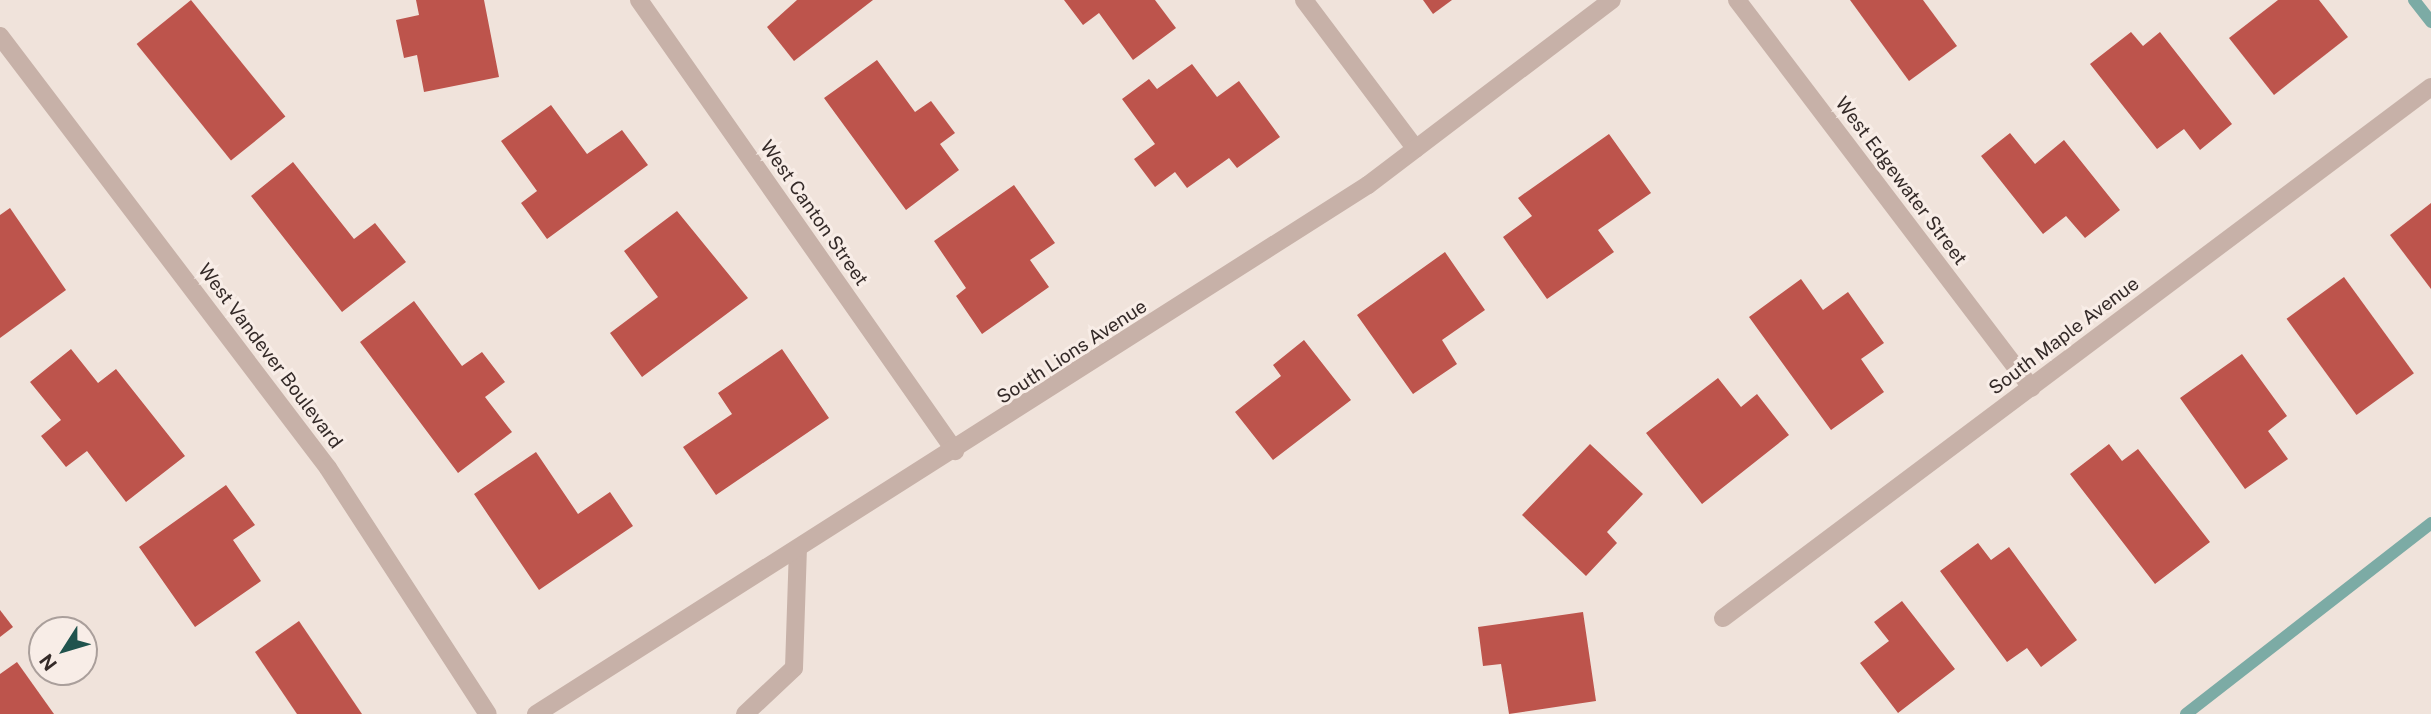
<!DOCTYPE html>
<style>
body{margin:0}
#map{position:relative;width:2431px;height:714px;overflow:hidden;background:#f0e3db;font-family:"Public Sans",sans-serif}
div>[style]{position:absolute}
.stream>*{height:12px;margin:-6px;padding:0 6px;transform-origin:6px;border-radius:6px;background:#7caba5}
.building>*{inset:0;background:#bd544c;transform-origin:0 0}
.service>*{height:18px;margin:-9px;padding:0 9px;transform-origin:9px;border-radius:9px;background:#c7b1a8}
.minor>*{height:18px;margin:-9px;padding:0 9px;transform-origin:9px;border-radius:9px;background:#c7b1a8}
span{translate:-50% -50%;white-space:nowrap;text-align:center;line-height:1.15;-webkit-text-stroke:6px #f8ede7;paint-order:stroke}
.street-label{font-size:19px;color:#342a28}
.north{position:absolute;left:28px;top:616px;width:70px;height:70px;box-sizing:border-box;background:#f8ede7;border:2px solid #aa9f9b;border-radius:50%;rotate:233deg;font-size:19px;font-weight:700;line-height:28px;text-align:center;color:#342a28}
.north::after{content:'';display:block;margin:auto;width:24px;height:32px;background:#20534d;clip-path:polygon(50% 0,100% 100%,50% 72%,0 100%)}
</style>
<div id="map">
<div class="stream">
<div style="left:2414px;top:0;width:28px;rotate:52deg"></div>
<div style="left:2186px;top:714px;width:311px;rotate:-37.9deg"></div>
</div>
<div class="building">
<div style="left:191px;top:0;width:150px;height:70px;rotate:51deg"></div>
<div style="clip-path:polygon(416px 0,484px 0,499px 77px,424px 92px,417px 55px,404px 58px,396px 20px,419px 15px)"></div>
<div style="clip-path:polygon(797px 0,873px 0,794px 61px,767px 27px)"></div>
<div style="clip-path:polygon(1064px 0,1155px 0,1176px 28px,1133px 60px,1099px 13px,1083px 25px)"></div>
<div style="clip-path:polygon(1423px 0,1452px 0,1433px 14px)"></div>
<div style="clip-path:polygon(1850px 0,1923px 0,1957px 46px,1909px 81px)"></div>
<div style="clip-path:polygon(2278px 0,2319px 0,2348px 37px,2274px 95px,2229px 38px)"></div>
<div style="clip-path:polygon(2131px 32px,2143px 46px,2160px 32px,2232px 124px,2200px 150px,2184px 129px,2157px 149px,2090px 64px)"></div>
<div style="clip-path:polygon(877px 60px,915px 112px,931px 101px,955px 133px,940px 144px,959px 170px,906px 210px,824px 98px)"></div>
<div style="clip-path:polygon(1192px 64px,1217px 97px,1239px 81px,1280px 137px,1237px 168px,1229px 158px,1187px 188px,1175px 172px,1155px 187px,1134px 159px,1155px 144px,1122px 99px,1149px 79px,1157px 89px)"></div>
<div style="clip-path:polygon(551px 105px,587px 154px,622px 130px,648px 165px,547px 239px,521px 203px,537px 191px,501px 141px)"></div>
<div style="clip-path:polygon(2010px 133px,2035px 164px,2064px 140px,2120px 210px,2085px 238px,2066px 216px,2043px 234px,1981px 156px)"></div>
<div style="clip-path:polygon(1609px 134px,1651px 193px,1598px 230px,1614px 252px,1547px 299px,1503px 237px,1532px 216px,1518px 198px)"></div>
<div style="clip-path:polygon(293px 162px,354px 239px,375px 223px,406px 262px,342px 312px,251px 196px)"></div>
<div style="clip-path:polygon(1014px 185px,1055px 243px,1030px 260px,1049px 287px,982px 334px,956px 296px,966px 288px,934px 241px)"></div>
<div style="clip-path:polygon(2431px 203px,2431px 289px,2390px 235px)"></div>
<div style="clip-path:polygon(10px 208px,66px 290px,0 338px,0 215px)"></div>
<div style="clip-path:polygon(677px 211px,748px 298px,642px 377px,610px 333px,658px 297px,624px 251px)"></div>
<div style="clip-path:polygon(1445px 252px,1485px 310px,1442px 340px,1457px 364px,1413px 394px,1357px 315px)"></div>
<div style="left:2344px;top:277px;width:119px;height:71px;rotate:54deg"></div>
<div style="clip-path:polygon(1801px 279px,1823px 310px,1848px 292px,1884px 343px,1861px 359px,1884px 392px,1831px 430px,1749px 317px)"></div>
<div style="clip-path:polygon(414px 301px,462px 366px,482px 352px,505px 382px,485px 397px,512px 432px,458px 473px,360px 342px)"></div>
<div style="clip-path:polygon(1304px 340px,1351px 400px,1273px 460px,1235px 412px,1281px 376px,1273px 365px)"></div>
<div style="clip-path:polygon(71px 349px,98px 383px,116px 369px,185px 456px,126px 502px,87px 451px,66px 467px,41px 436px,61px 420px,30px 382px)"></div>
<div style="clip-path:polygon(782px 349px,829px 418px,716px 495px,683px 447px,732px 414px,718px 393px)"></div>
<div style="clip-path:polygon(2242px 354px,2287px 416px,2268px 431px,2288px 459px,2245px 489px,2180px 398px)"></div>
<div style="clip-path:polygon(1718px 378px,1741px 407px,1757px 394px,1789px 435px,1702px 504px,1646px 433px)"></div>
<div style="clip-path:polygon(1590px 444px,1643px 494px,1607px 532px,1617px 543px,1586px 576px,1522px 515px)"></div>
<div style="clip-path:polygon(2109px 444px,2122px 461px,2138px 449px,2210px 542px,2155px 584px,2070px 474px)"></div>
<div style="clip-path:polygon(536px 452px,578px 514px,610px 492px,633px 526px,539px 590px,474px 494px)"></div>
<div style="clip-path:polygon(226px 485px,255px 525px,233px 540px,261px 581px,195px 627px,139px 547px)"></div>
<div style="clip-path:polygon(1978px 543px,1991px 560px,2009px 547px,2077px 640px,2041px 667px,2027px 648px,2007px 662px,1940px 571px)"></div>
<div style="clip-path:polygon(1902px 601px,1955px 669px,1898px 713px,1860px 663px,1889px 641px,1874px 622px)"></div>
<div style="clip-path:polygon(0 610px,13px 627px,0 637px)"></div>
<div style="clip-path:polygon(1583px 612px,1596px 701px,1509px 714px,1501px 664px,1483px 666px,1478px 627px)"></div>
<div style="clip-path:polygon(299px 621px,362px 714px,297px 714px,255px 652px)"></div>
<div style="clip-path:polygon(17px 662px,54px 714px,0 714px,0 674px)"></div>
</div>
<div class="service">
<div style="left:745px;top:714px;width:67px;rotate:-43.2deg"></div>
<div style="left:794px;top:668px;width:119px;rotate:-88.1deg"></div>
</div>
<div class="minor">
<div style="left:639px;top:0;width:551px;rotate:54.98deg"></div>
<div style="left:1304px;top:0;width:186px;rotate:53.1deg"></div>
<div style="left:1737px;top:0;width:487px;rotate:52.8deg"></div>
<div style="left:0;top:36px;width:542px;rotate:52.79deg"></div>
<div style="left:328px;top:468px;width:293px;rotate:57deg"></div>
<div style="left:1723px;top:618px;width:885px;rotate:-36.87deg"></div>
<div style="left:536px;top:714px;width:986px;rotate:-32.45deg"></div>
<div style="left:1368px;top:185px;width:306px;rotate:-37.2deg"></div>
</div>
<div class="street-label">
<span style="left:1901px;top:181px;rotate:53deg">West Edgewater Street</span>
<span style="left:814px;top:213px;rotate:55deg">West Canton Street</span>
<span style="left:2064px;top:336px;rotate:-37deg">South Maple Avenue</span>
<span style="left:1072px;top:352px;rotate:-33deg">South Lions Avenue</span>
<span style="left:270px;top:356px;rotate:53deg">West Vandever Boulevard</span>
</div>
<div class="north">N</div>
</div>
